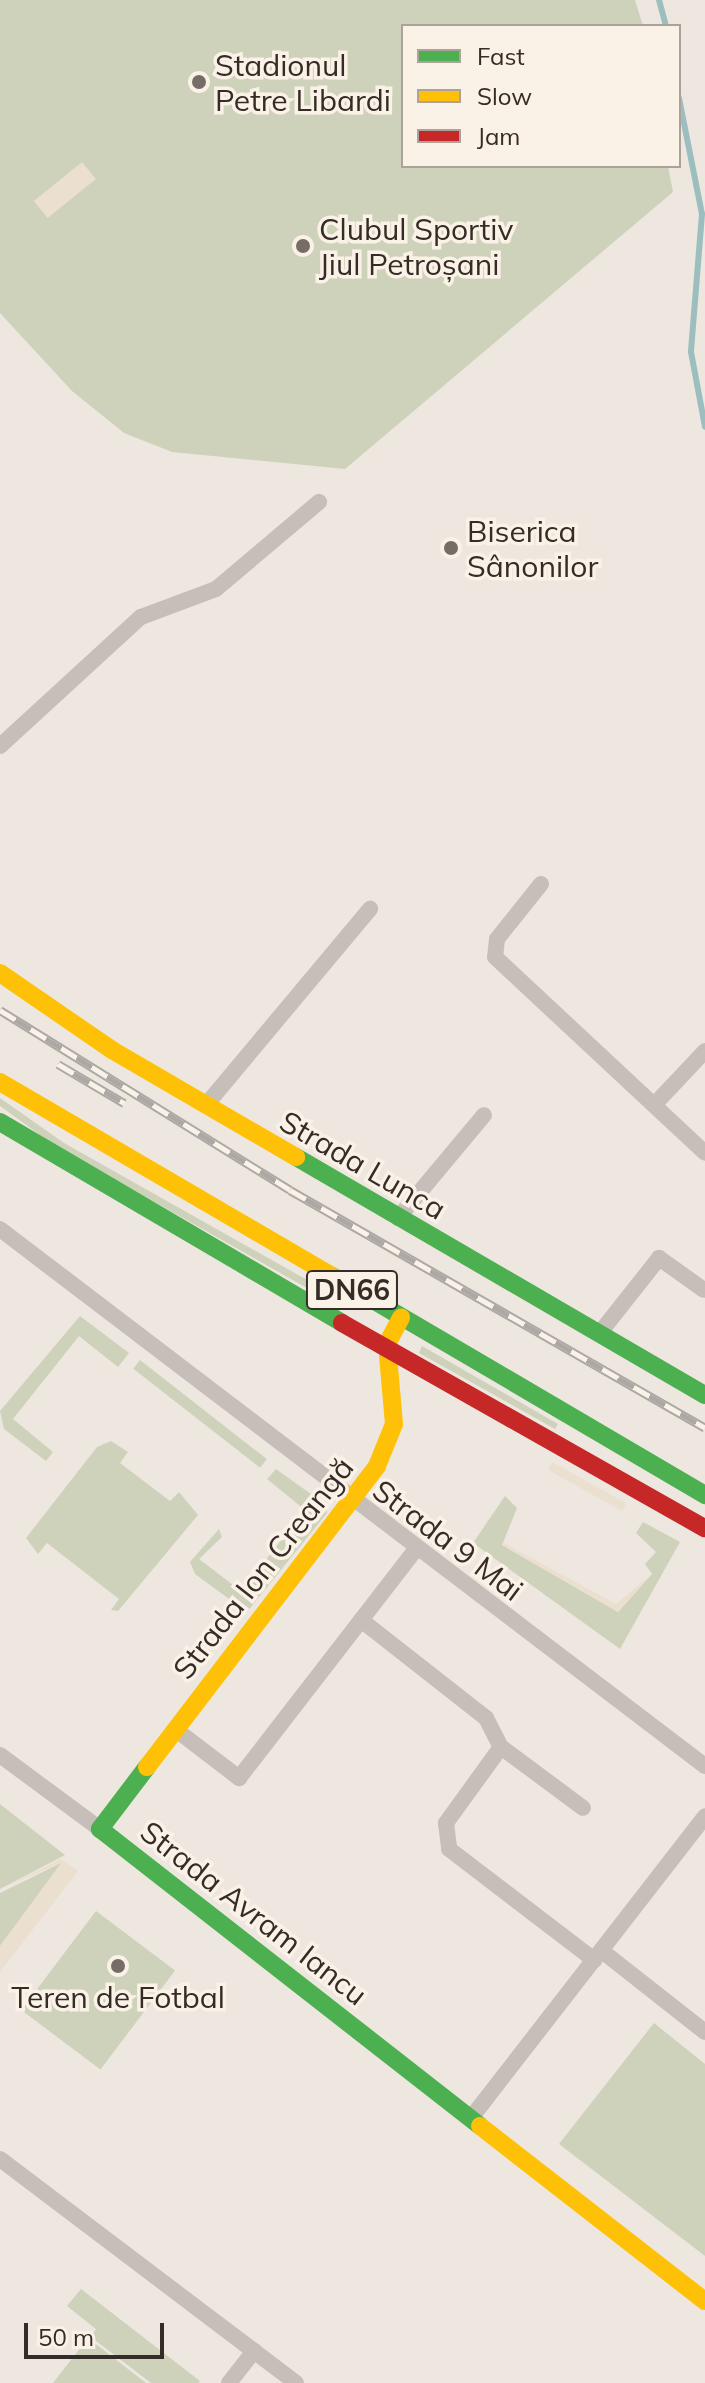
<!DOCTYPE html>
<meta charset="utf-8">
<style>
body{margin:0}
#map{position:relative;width:705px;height:2383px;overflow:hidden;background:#ede7e0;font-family:Mulish,sans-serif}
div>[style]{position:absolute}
.green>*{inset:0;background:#ced2ba;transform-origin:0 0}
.plaza>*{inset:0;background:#ebdfd0;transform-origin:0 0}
.stream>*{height:6px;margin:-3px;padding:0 3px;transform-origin:3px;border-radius:3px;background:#9cbebe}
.street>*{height:16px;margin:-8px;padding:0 8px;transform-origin:8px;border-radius:8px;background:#c6bfb9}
.fast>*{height:18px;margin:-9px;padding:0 9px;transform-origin:9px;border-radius:9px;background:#4caf50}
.slow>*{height:18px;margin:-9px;padding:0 9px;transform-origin:9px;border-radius:9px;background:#ffc107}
.jam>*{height:18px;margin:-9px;padding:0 9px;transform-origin:9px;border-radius:9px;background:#c62828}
.rail>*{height:9px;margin-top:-4.5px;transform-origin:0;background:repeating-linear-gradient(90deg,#faf1e7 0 18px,#ada8a4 0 36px);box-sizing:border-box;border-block:2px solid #ada8a4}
.dots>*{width:22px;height:22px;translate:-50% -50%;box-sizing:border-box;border:4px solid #faf1e7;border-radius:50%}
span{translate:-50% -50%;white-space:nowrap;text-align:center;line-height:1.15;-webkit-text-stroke:7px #faf1e7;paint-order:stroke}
.shield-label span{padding:2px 6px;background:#faf1e7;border:2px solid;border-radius:6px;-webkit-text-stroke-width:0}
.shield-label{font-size:28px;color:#362c27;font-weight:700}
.poi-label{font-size:30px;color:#362c27}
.left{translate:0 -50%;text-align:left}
.street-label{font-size:30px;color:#362c27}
.legend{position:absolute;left:401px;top:24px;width:280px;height:144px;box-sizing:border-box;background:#faf1e7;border:2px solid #aca29a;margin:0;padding:10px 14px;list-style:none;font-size:24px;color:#362c27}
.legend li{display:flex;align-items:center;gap:16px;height:40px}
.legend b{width:40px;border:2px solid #aca29a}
.scale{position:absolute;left:24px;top:2323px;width:140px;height:36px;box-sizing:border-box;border:4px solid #362c27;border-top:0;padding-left:10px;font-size:24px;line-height:28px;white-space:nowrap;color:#362c27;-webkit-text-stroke:6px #faf1e7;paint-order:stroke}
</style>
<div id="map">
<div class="green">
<div style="clip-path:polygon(0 0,635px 0,643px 26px,403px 26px,403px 166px,668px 166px,673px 192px,345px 469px,172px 452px,124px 433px,72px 391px,0 313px)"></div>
<div style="clip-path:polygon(0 1098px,64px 1143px,348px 1303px,344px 1309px,54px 1145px,0 1106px)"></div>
<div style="clip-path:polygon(80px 1316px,129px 1353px,118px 1367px,79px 1336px,13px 1419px,53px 1452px,46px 1461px,4px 1429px,0 1411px)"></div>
<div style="clip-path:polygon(422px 1346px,558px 1424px,555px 1429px,419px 1353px)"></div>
<div style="left:140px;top:1360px;width:161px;height:11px;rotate:38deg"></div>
<div style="clip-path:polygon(111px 1441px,128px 1452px,120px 1463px,170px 1501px,179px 1492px,198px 1515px,118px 1611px,111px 1610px,119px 1599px,47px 1543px,38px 1554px,26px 1538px,97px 1447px)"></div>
<div style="clip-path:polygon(276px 1469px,325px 1504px,327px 1513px,247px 1612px,195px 1574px,190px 1562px,219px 1529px,222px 1537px,199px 1559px,241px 1591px,305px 1510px,267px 1479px)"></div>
<div style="clip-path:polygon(505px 1496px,517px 1508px,502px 1545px,618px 1612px,652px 1574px,645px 1564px,656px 1552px,636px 1533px,643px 1522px,680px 1542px,620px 1649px,473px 1543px)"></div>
<div style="clip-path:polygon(0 1804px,65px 1855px,0 1889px)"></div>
<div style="clip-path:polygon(61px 1863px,62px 1865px,0 1946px,0 1893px)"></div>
<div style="left:96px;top:1911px;width:99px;height:124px;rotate:37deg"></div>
<div style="clip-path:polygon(654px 2023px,705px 2064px,705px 2256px,559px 2144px)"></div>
<div style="clip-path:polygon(81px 2289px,200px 2381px,198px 2383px,151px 2383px,91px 2337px,96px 2329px,67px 2306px)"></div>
<div style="clip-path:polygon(88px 2338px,146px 2383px,53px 2383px)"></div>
</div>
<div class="plaza">
<div style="left:82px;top:162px;width:22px;height:62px;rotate:51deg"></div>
<div style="left:552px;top:1462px;width:85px;height:9px;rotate:29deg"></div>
<div style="clip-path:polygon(510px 1529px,504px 1543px,616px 1604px,652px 1574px,618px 1612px,502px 1545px)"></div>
<div style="clip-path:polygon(61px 1859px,78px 1871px,0 1972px,0 1946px,61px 1863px,0 1889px)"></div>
</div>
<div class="stream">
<div style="left:659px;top:0;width:27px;rotate:75deg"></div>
<div style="left:679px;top:98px;width:118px;rotate:78.8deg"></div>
<div style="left:702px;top:214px;width:138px;rotate:94.6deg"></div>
<div style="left:691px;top:352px;width:76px;rotate:79.4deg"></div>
</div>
<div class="street">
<div style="left:0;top:746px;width:191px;rotate:-42.5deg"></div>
<div style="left:141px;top:617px;width:80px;rotate:-20.5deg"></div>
<div style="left:216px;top:589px;width:135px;rotate:-40.2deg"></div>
<div style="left:541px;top:884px;width:70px;rotate:128.7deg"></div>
<div style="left:497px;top:939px;width:18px;rotate:96deg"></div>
<div style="left:495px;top:957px;width:287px;rotate:43deg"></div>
<div style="left:655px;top:1104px;width:73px;rotate:-46.7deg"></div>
<div style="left:206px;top:1105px;width:256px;rotate:-50.1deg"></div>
<div style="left:398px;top:1218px;width:134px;rotate:-50.1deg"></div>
<div style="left:0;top:1229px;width:886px;rotate:37.3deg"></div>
<div style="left:599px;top:1334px;width:97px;rotate:-51.7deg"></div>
<div style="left:659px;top:1258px;width:55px;rotate:35.4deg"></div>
<div style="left:361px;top:1620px;width:159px;rotate:38.1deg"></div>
<div style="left:486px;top:1718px;width:33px;rotate:63deg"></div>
<div style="left:501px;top:1747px;width:102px;rotate:36.6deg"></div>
<div style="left:175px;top:1729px;width:81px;rotate:37.4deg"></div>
<div style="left:239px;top:1778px;width:288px;rotate:-52.3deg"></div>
<div style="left:501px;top:1747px;width:94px;rotate:125.9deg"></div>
<div style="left:446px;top:1823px;width:26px;rotate:83deg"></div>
<div style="left:449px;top:1849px;width:183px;rotate:37.4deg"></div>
<div style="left:0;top:1755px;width:124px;rotate:36.5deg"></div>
<div style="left:602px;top:1951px;width:131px;rotate:38.2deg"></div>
<div style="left:471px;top:2118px;width:382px;rotate:-52.2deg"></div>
<div style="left:0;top:2159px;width:371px;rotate:37.1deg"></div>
<div style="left:229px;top:2383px;width:41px;rotate:-52deg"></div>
</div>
<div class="fast">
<div style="left:0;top:1122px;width:397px;rotate:30.4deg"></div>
<div style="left:296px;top:1157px;width:473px;rotate:30.2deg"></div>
<div style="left:332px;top:1276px;width:433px;rotate:30.4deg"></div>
<div style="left:147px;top:1767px;width:78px;rotate:127.2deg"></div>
<div style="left:100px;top:1829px;width:482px;rotate:38deg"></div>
</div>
<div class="slow">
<div style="left:0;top:973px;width:136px;rotate:34.5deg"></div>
<div style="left:112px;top:1050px;width:213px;rotate:30.2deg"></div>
<div style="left:0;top:1082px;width:385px;rotate:30.3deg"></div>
<div style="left:147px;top:1767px;width:379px;rotate:-52.6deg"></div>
<div style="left:377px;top:1466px;width:45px;rotate:-68deg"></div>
<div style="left:394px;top:1424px;width:80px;rotate:-95deg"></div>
<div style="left:387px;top:1344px;width:30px;rotate:-62deg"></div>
<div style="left:480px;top:2126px;width:285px;rotate:37.9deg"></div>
</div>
<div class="jam">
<div style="left:342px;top:1323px;width:417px;rotate:29.5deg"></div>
</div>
<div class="rail">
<div style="left:0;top:1010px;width:341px;rotate:31.8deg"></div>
<div style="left:290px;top:1190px;width:478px;rotate:29.8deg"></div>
<div style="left:58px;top:1064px;width:77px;rotate:30.6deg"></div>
</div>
<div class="dots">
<div style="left:199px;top:82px;background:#766d68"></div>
<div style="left:303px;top:246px;background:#766d68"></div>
<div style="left:451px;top:548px;background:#766d68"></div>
<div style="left:118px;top:1966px;background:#766d68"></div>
</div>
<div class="shield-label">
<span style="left:352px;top:1290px">DN66</span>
</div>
<div class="poi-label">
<span class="left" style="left:215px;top:82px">Stadionul<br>Petre Libardi</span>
<span class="left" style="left:319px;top:246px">Clubul Sportiv<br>Jiul Petroșani</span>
<span class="left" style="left:467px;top:548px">Biserica<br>Sânonilor</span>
<span style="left:118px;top:1997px">Teren de Fotbal</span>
</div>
<div class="street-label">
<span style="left:363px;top:1165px;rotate:30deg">Strada Lunca</span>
<span style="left:448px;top:1540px;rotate:37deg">Strada 9 Mai</span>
<span style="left:263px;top:1568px;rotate:-52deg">Strada Ion Creangă</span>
<span style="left:254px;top:1913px;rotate:38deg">Strada Avram Iancu</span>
</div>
<ul class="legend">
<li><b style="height:10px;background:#4caf50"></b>Fast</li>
<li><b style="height:10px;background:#ffc107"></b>Slow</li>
<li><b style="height:10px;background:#c62828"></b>Jam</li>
</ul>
<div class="scale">50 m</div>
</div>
